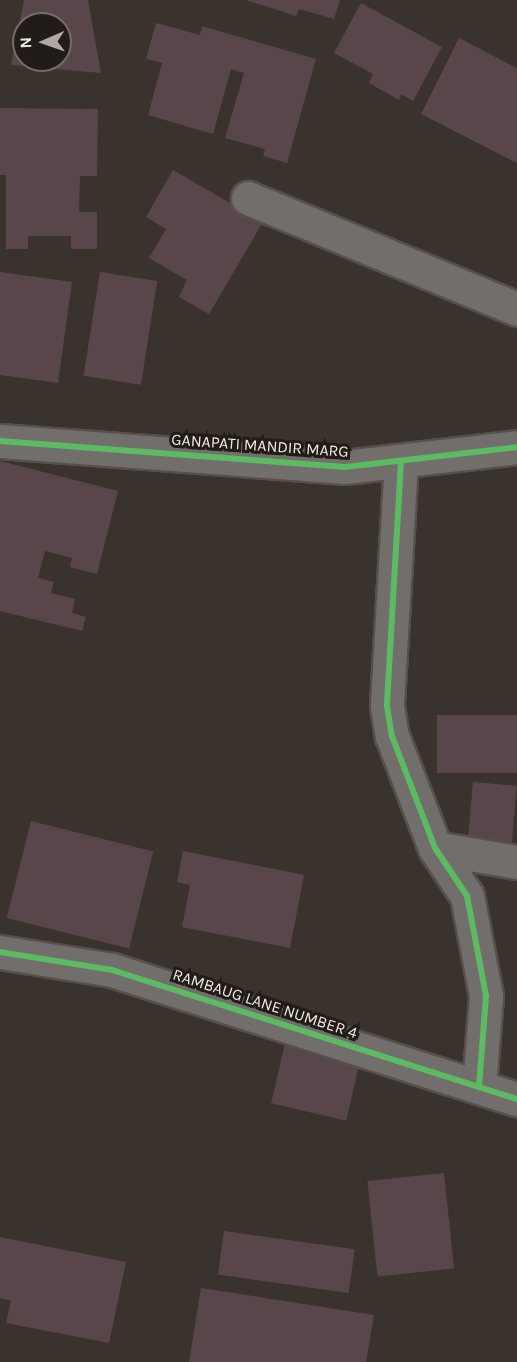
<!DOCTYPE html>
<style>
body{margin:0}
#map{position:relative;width:517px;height:1362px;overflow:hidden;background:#3a332d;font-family:Karla,sans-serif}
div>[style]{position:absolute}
.building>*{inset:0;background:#59464b;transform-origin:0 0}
.roads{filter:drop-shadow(2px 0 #56504b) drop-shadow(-2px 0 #56504b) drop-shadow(0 2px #56504b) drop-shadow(0 -2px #56504b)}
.minor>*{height:33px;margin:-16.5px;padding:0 16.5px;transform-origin:16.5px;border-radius:16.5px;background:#716e6c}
.tertiary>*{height:33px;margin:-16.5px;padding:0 16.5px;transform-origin:16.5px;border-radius:16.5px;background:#716e6c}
.cycleway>*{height:6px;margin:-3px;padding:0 3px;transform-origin:3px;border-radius:3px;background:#5cba63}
span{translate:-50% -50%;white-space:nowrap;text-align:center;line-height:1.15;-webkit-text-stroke:6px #211c17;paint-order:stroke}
.street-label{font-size:16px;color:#f0e8e1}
.north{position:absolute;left:12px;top:12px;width:60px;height:60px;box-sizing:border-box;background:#211c17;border:2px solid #746e68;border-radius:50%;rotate:268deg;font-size:16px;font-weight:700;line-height:24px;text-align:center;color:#f0e8e1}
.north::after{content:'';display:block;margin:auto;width:21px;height:27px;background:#b0a9a2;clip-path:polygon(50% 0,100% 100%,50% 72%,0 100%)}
</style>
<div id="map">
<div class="building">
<div style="clip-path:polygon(evenodd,24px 0,88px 0,101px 73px,11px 65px,24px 0,24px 24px,60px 24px,60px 60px,24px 60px,24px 24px)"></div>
<div style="clip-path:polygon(246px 0,340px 0,334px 19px,299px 9px,296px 16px)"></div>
<div style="clip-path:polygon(361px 3px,442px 47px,413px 101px,401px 94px,399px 100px,369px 83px,373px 74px,334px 53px)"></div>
<div style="clip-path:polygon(156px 23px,200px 35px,202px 26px,316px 59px,287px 163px,263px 156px,265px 149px,225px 138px,244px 73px,231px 69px,213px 134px,148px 115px,162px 63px,146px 59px)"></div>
<div style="clip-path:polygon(459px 38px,517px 68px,517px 163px,421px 114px)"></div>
<div style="clip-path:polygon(0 108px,98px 109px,97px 176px,80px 176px,79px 212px,97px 212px,97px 249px,71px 249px,71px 236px,28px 236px,28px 249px,6px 249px,6px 175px,0 175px)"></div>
<div style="clip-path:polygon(173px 170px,263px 222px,209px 314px,179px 297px,187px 280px,149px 258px,166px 229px,146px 217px)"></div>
<div style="clip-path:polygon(0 272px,72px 282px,58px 383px,0 375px)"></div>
<div style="left:100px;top:272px;width:58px;height:105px;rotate:9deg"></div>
<div style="clip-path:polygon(0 461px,118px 491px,97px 574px,70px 567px,72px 558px,45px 551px,38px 578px,54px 582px,51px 593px,75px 599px,72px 613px,86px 617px,82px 631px,0 611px)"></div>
<div style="left:517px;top:715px;width:58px;height:80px;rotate:90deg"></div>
<div style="left:473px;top:782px;width:44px;height:62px;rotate:5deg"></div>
<div style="left:31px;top:821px;width:126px;height:100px;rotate:14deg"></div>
<div style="clip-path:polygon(183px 851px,304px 875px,290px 948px,182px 927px,190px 885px,177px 882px)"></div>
<div style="left:286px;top:1039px;width:77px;height:66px;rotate:13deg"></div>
<div style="left:444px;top:1173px;width:96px;height:77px;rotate:84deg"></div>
<div style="left:224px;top:1231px;width:132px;height:44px;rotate:8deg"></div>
<div style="clip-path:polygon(0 1237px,126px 1262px,109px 1343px,6px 1323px,11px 1301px,0 1298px)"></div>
<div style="clip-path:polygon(201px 1288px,374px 1315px,366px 1362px,189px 1362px)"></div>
</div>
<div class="roads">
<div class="minor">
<div style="left:248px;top:198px;width:291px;rotate:22.4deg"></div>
<div style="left:0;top:441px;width:346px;rotate:4.3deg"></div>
<div style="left:345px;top:467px;width:173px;rotate:-6.6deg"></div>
<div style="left:401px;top:461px;width:245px;rotate:93.3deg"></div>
<div style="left:387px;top:706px;width:30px;rotate:81deg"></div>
<div style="left:392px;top:736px;width:120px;rotate:69deg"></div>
<div style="left:435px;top:848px;width:58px;rotate:56.3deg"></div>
<div style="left:467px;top:896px;width:102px;rotate:79.2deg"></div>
<div style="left:486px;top:996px;width:91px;rotate:94.4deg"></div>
<div style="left:435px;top:848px;width:83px;rotate:9.7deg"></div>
</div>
<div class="tertiary">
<div style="left:0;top:952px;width:113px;rotate:9.1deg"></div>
<div style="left:112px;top:970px;width:425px;rotate:17.7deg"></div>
</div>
</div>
<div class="cycleway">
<div style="left:0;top:441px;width:346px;rotate:4.3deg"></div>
<div style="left:345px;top:467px;width:173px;rotate:-6.6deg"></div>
<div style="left:401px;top:461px;width:245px;rotate:93.3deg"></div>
<div style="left:387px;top:706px;width:30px;rotate:81deg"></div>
<div style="left:392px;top:736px;width:120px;rotate:69deg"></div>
<div style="left:435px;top:848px;width:58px;rotate:56.3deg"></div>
<div style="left:467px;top:896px;width:102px;rotate:79.2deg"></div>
<div style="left:486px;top:996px;width:91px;rotate:94.4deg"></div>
<div style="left:0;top:952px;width:113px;rotate:9.1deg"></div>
<div style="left:112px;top:970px;width:425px;rotate:17.7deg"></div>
</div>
<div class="street-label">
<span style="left:260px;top:446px;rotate:4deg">GANAPATI MANDIR MARG</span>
<span style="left:265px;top:1004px;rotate:18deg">RAMBAUG LANE NUMBER 4</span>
</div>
<div class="north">N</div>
</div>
